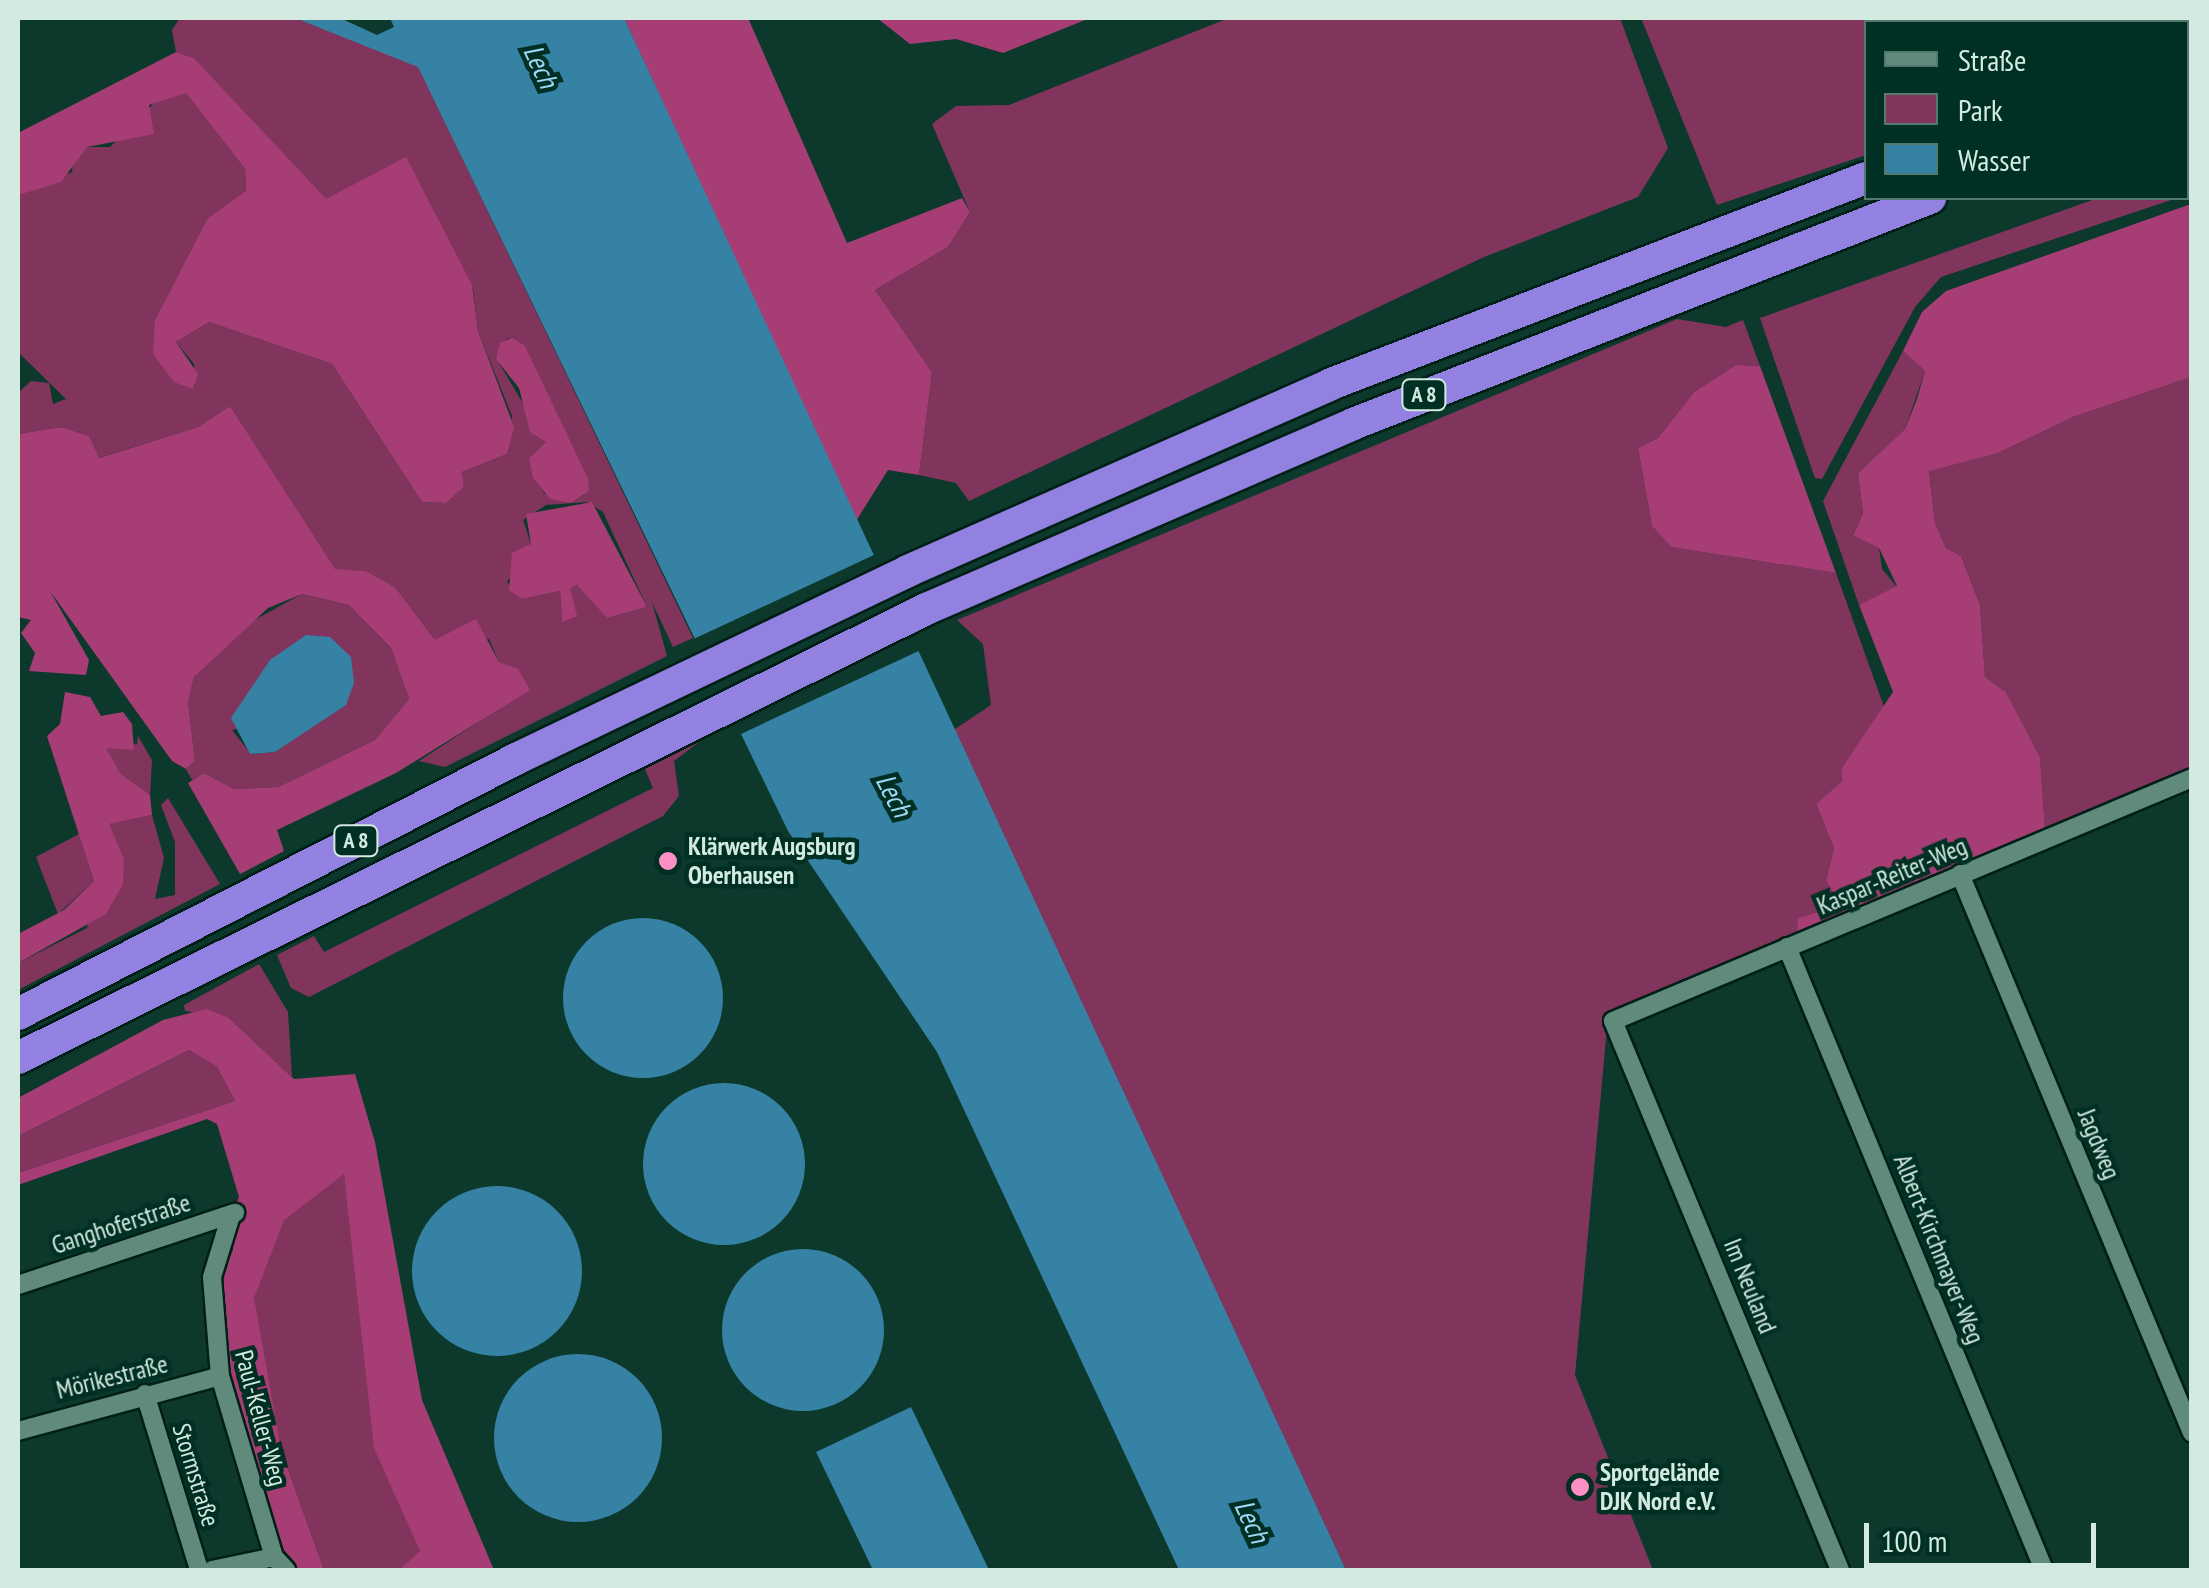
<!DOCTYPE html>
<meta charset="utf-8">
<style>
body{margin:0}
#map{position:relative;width:2209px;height:1588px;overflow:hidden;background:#0d392d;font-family:"PT Sans Narrow",sans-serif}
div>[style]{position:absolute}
.green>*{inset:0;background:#82355c}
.forest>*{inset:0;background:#a73d75}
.water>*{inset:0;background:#3582a4}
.round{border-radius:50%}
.pier>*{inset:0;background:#0d392d;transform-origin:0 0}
.roads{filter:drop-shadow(2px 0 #001f16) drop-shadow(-2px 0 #001f16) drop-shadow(0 2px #001f16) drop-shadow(0 -2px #001f16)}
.minor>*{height:18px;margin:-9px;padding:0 9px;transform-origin:9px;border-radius:9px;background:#608b7c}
.motorway>*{height:32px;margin:-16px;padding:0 16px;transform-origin:16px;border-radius:16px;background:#9381e1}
.dots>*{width:28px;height:28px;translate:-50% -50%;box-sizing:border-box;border:5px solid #002f23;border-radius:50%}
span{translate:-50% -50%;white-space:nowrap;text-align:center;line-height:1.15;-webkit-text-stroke:9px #002f23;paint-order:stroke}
.shield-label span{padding:2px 8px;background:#002f23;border:2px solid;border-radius:8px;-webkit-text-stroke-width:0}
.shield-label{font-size:22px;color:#d3eae1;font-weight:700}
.poi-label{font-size:25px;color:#d3eae1;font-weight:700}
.left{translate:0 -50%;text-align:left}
.street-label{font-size:25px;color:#d3eae1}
.water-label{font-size:28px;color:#9dd8f5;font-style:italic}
.frame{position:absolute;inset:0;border:20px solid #d3eae1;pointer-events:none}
.legend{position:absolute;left:1864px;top:20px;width:325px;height:180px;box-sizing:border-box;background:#002f23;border:2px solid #547a6f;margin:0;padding:12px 18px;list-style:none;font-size:30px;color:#d3eae1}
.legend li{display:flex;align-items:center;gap:20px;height:50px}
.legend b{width:50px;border:2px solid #547a6f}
.scale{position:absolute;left:1864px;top:1523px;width:232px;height:45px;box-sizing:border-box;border:5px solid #d3eae1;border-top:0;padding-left:12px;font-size:30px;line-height:35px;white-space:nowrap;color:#d3eae1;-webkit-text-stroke:8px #002f23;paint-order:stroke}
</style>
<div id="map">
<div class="green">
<div style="clip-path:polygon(evenodd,180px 18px,295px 18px,418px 66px,693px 638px,673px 647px,652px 602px,667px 656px,445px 767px,419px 761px,529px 689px,517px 669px,499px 662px,489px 639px,435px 640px,395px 587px,366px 571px,335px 570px,230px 406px,198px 427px,98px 458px,89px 436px,62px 427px,18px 434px,18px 393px,31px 381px,49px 383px,53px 404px,66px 399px,18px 352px,18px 195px,72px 172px,74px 154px,87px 147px,110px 147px,162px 95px,186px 93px,245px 169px,246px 192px,207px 219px,155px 320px,159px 360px,195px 387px,194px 364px,176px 342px,209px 322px,332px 364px,422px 502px,446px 503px,464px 487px,462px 472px,507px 454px,512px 416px,478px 331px,473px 289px,406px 158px,326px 200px,194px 58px,176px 52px,172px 30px,180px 18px,508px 338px,525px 347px,588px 478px,585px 494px,571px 503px,545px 494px,536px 481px,529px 458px,546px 442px,496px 358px,508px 338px,180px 18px,587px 502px,603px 512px,647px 607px,607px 618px,578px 585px,570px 587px,562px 622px,560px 591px,522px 599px,507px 582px,531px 544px,523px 520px,546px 505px,587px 502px)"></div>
<div style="clip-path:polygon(1229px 18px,1620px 18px,1668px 148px,1638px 197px,1484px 257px,969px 501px,956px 483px,919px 475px,932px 372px,875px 290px,948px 247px,970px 212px,932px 124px,956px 106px,1009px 105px)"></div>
<div style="clip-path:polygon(1641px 18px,2063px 18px,2068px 22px,1866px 22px,1866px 155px,1717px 205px)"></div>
<div style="clip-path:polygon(2098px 198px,2177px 198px,1941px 277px,1915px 307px,1822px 479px,1815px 478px,1760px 318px)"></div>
<div style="clip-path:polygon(1677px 319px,1726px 327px,1743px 320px,1760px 366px,1736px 365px,1694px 392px,1658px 438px,1638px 448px,1652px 526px,1671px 547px,1836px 573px,1884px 707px,1841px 769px,1842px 781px,1816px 804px,1834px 848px,1826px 880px,1835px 898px,1827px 910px,1799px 918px,1797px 934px,1608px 1017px,1575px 1375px,1653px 1570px,1346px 1570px,952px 731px,991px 705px,983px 644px,957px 620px)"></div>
<div style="clip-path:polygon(1903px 351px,1925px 371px,1905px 429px,1858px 473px,1863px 515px,1853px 534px,1879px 548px,1882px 569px,1897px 587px,1859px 605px,1823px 501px)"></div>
<div style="clip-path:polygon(2191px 377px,2191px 769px,2045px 830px,2040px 757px,2006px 692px,1985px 677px,1980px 603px,1961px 556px,1946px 548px,1935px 523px,1929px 470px,1998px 453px,2073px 417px)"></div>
<div style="clip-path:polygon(evenodd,302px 594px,349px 605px,391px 648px,409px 699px,375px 740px,278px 787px,234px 789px,204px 773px,192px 780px,186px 769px,195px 761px,188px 702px,194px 677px,236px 630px,302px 594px,345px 705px,275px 752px,251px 754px,232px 730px,345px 705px)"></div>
<div style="clip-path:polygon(138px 736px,152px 760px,150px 795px,121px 774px,105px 747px,137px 744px)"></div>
<div style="clip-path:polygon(699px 742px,674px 761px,679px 796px,663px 816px,309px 997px,291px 988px,277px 955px,314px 936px,324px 952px,653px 788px,644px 767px)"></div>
<div style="clip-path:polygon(168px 798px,220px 884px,18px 990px,18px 963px,87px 928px,108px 824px,152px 815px,164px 858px,155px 899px,175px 895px,175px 842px,161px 805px)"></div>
<div style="clip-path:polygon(79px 834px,94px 881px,58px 914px,36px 857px)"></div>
<div style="clip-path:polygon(259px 964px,288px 1012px,292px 1077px,229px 1018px,185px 1011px,184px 1005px)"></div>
<div style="clip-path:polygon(189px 1050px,217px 1067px,235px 1101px,18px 1173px,18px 1136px)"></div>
<div style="clip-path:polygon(344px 1173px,369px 1373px,420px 1552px,399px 1570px,324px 1570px,281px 1450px,257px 1335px,254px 1298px,273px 1239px,284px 1219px)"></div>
</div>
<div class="forest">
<div style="clip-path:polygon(624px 18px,748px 18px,847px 243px,962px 198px,970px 212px,948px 247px,875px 290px,932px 372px,919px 475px,888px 470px,856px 521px)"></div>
<div style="clip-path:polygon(877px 18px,1090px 18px,1003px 53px,956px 39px,910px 44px)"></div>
<div style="clip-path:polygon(176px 52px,194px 58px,326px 199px,406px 157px,472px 285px,478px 331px,514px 427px,507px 454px,462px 472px,464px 487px,446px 503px,422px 502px,332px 364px,209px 322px,176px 342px,198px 374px,193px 389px,174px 382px,153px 354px,155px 320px,207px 219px,246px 191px,245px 169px,186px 93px,149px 105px,154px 134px,87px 147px,61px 182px,18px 195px,18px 133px)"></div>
<div style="clip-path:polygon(2191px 204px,2191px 377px,2073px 417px,1998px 453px,1929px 471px,1935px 523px,1946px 548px,1961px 556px,1980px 604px,1985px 677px,2006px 692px,2040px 757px,2045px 830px,1797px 934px,1798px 918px,1826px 910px,1835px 898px,1826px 880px,1834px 848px,1816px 804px,1842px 781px,1841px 769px,1893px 692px,1859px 605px,1897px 586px,1879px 548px,1853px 535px,1863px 514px,1858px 473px,1905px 429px,1917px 399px,1925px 371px,1903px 351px,1922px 312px,1946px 291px)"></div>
<div style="clip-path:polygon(512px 338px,525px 346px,588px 478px,589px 491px,571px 503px,550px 499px,533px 478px,529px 458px,546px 442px,530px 432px,519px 388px,496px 359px,500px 343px)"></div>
<div style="clip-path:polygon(1736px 365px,1760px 366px,1836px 573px,1671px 547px,1652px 526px,1638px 448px,1658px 438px,1694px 392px)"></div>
<div style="clip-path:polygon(230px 406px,335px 569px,366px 571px,395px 587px,435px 640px,476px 619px,499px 662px,518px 669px,530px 690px,396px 773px,277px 830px,284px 851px,240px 874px,188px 783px,204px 773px,234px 789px,278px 787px,375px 740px,409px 699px,391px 648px,349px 605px,302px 594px,268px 608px,194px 677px,188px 702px,195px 761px,186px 769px,172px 761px,50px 591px,89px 660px,86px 675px,29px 671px,35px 653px,21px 633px,31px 620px,18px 617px,18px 434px,62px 427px,89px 436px,99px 458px,198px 427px)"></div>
<div style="clip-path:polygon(592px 502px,647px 607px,607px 618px,577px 585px,570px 588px,577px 616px,562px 622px,560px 591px,522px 599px,509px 590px,512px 553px,531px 544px,526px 514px)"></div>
<div style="clip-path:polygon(65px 692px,90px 697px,101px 716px,123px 712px,132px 724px,134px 750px,106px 748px,121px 774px,150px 795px,152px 815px,109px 824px,124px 859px,123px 884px,106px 914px,18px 963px,18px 934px,64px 910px,94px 881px,47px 736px,60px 724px)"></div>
<div style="clip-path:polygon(206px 1009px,229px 1018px,294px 1079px,355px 1074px,375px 1142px,422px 1400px,494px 1570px,399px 1570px,420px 1551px,374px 1448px,344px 1174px,284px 1220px,254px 1298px,281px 1450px,324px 1570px,286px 1570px,220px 1376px,218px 1279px,233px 1250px,231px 1215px,239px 1197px,217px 1124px,207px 1119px,18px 1185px,18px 1173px,235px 1101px,217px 1067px,189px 1050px,18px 1136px,18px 1098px,163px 1020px)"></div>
</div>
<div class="water">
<div style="clip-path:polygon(295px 18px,340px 18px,377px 35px,394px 27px,390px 18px,624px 18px,1346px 1570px,1179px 1570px,937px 1052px,788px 831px,418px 67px)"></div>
<div style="clip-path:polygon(306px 635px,330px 637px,351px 657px,354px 683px,346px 705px,275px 752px,250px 754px,231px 718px,270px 660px)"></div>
<div class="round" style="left:563px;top:918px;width:160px;height:160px"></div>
<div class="round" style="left:643px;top:1083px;width:162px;height:162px"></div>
<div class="round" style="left:412px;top:1186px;width:170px;height:170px"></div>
<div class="round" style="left:722px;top:1249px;width:162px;height:162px"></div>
<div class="round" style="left:494px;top:1354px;width:168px;height:168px"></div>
<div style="clip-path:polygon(911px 1407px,989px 1570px,873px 1570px,816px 1452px)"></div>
</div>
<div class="pier">
<div style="left:876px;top:554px;width:106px;height:206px;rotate:65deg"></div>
</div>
<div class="roads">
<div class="minor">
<div style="left:1960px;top:874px;width:605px;rotate:67.46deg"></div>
<div style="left:1787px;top:947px;width:674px;rotate:67.58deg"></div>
<div style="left:231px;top:1215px;width:65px;rotate:107deg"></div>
<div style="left:212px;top:1277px;width:99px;rotate:85.4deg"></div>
<div style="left:220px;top:1376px;width:189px;rotate:73.4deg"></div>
<div style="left:274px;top:1557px;width:18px;rotate:47deg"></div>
<div style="left:18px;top:1285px;width:229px;rotate:-18.4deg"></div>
<div style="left:145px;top:1394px;width:184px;rotate:72.9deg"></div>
<div style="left:18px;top:1431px;width:209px;rotate:-15.2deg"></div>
<div style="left:212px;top:1570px;width:63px;rotate:-11.8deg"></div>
<div style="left:1840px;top:1570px;width:594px;rotate:-112.46deg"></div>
<div style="left:1613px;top:1021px;width:628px;rotate:-22.77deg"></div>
</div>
<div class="motorway">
<div style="left:2186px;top:66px;width:6px;rotate:-9deg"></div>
<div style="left:2186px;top:108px;width:6px;rotate:-18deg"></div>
<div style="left:18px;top:1014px;width:559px;rotate:-27.11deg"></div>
<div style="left:516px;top:759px;width:435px;rotate:-25.6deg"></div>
<div style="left:908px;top:571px;width:462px;rotate:-23.8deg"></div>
<div style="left:1331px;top:384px;width:573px;rotate:-21.06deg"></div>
<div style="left:18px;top:1058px;width:1013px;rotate:-26.31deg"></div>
<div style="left:926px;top:609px;width:465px;rotate:-23.4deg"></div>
<div style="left:1353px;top:424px;width:620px;rotate:-21.39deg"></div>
</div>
</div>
<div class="dots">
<div style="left:668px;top:861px;background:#fc8fc3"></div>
<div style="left:1580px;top:1487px;background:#fc8fc3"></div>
</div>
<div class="shield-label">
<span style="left:1424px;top:395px">A 8</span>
<span style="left:356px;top:841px">A 8</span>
</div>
<div class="poi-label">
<span class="left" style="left:688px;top:861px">Klärwerk Augsburg<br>Oberhausen</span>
<span class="left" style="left:1600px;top:1487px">Sportgelände<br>DJK Nord e.V.</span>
</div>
<div class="street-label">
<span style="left:1892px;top:876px;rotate:-23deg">Kaspar-Reiter-Weg</span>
<span style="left:2099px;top:1144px;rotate:68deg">Jagdweg</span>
<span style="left:121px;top:1224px;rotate:-18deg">Ganghoferstraße</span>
<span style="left:1939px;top:1249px;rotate:68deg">Albert-Kirchmayer-Weg</span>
<span style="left:1750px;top:1286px;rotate:68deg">Im Neuland</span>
<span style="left:112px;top:1377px;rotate:-14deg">Mörikestraße</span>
<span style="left:261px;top:1418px;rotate:75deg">Paul-Keller-Weg</span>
<span style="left:196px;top:1475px;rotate:73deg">Stormstraße</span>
</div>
<div class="water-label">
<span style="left:541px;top:66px;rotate:65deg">Lech</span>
<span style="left:894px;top:795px;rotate:62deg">Lech</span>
<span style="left:1252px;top:1521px;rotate:65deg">Lech</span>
</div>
<div class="frame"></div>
<ul class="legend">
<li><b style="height:12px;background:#608b7c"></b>Straße</li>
<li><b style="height:28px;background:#82355c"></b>Park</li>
<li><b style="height:28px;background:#3582a4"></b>Wasser</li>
</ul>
<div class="scale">100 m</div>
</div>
